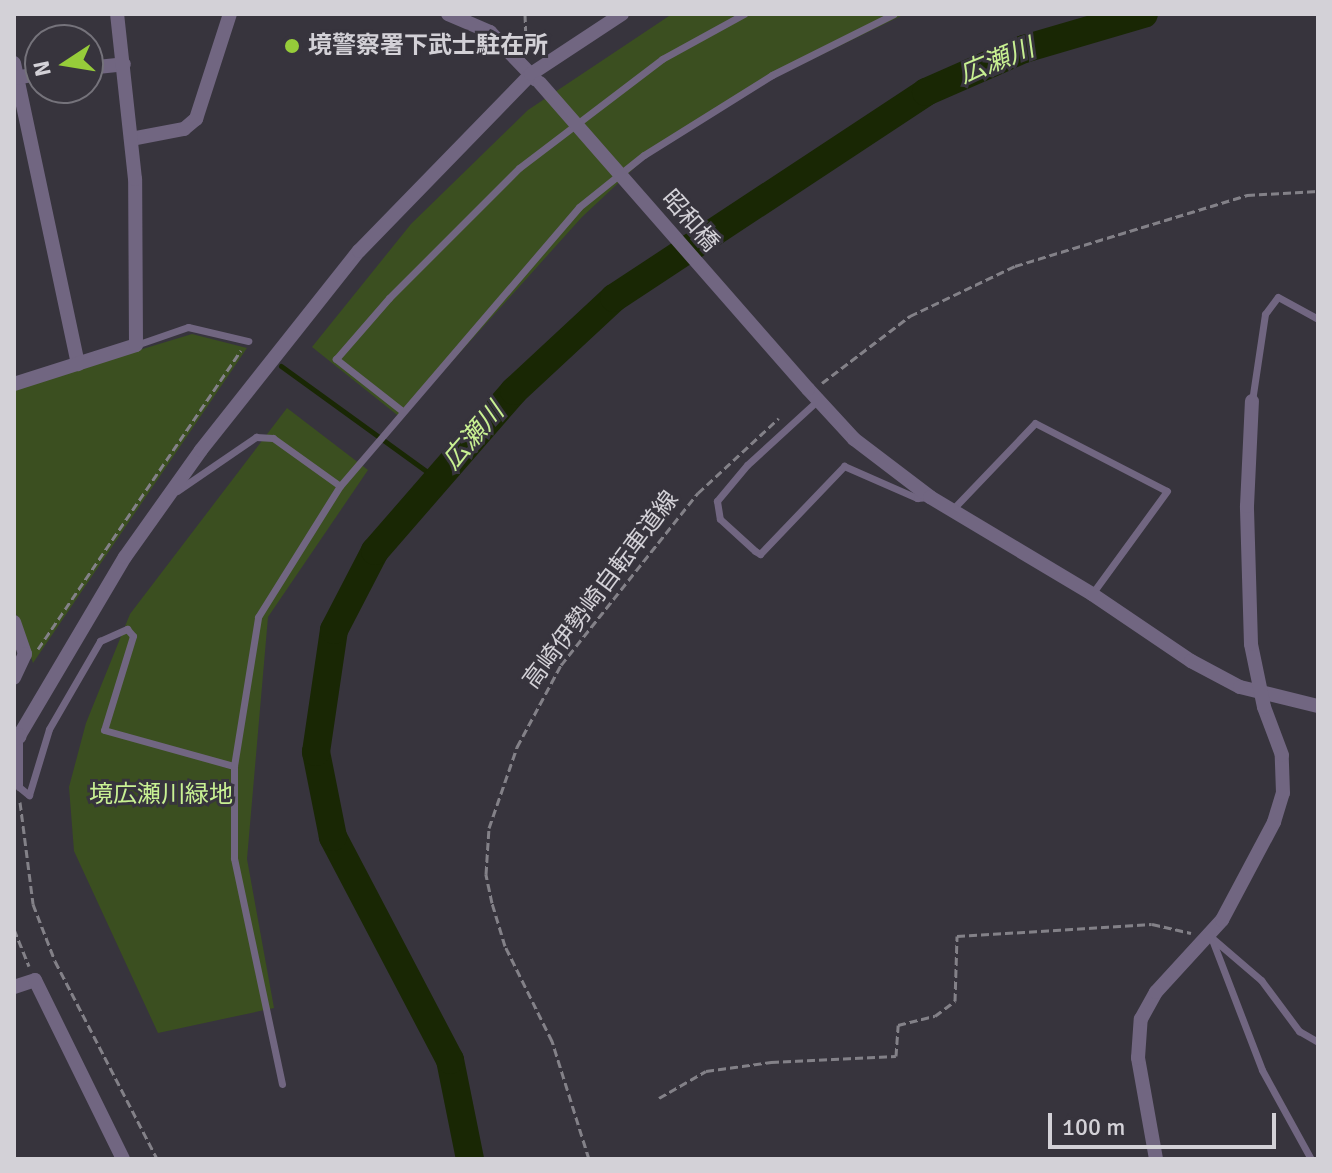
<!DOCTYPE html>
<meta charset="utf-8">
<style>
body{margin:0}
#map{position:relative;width:1332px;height:1173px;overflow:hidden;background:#37343d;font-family:Signika,"Noto Sans JP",sans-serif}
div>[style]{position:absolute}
.green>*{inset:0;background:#3b4f20}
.stream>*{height:5px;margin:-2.5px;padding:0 2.5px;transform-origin:2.5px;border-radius:2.5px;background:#192704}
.river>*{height:28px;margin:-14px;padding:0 14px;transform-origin:14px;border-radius:14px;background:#192704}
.path>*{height:3px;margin-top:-1.5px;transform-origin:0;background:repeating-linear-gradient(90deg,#838188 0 8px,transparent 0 12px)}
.service>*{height:7px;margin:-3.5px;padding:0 3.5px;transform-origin:3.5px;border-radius:3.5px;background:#716681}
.minor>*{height:14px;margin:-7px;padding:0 7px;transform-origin:7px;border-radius:7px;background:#716681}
.tertiary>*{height:16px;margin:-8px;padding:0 8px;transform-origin:8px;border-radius:8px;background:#716681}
.minor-bridge>*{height:14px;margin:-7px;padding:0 7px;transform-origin:7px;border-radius:7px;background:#716681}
.dots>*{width:22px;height:22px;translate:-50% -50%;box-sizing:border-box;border:4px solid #37343d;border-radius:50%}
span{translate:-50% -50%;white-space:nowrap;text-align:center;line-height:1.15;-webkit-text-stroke:6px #37343d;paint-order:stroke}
.poi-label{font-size:24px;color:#d3d1d7;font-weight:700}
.left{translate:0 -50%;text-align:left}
.street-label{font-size:24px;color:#d3d1d7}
.park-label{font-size:24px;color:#c8f193}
.water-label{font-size:26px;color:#c8f092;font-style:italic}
.frame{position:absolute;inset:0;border:16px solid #d3d1d7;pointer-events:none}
.north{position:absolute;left:24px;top:24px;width:80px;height:80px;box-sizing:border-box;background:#37343d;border:2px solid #75737b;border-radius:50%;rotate:258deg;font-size:22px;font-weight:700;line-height:32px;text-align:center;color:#d3d1d7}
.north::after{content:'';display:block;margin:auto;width:28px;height:36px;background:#96cc3a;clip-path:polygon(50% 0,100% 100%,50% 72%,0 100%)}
.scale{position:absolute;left:1048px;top:1113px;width:228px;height:36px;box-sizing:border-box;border:4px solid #d3d1d7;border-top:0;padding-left:10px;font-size:24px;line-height:28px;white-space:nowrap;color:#d3d1d7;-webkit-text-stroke:6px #37343d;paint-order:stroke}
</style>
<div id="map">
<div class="green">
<div style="clip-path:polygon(672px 14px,905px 14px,770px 80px,645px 158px,582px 217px,401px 418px,312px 347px,411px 224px,528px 110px)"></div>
<div style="clip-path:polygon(192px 334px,247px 348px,33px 663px,14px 608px,14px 388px)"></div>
<div style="clip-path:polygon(287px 408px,368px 470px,268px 617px,247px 859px,274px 1008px,158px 1033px,74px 851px,69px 787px,86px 723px,130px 614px)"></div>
</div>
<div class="stream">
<div style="left:281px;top:366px;width:191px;rotate:35.9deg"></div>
</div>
<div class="river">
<div style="left:470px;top:1159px;width:101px;rotate:-101.4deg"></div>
<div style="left:450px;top:1060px;width:252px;rotate:-117.7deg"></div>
<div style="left:333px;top:837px;width:87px;rotate:-101.3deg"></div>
<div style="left:316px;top:752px;width:123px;rotate:-81.6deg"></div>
<div style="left:334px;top:630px;width:89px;rotate:-62.6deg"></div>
<div style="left:375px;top:551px;width:212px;rotate:-49deg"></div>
<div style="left:514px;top:391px;width:137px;rotate:-42.9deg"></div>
<div style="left:614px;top:298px;width:374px;rotate:-33.4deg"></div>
<div style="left:926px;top:92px;width:107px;rotate:-23.7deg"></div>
<div style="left:1024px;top:49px;width:125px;rotate:-16.3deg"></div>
</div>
<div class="path">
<div style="left:525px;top:14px;width:33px;rotate:88deg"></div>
<div style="left:822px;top:383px;width:111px;rotate:-37.3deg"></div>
<div style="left:910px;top:316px;width:116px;rotate:-25.5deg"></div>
<div style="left:1015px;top:266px;width:243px;rotate:-17deg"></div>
<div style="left:1247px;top:195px;width:71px;rotate:-3.2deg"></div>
<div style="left:38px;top:649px;width:361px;rotate:-55.8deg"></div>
<div style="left:20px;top:802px;width:103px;rotate:82.7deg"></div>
<div style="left:33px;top:904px;width:61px;rotate:68.9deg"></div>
<div style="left:55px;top:961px;width:223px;rotate:62.7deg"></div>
<div style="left:14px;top:929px;width:40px;rotate:68deg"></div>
<div style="left:659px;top:1098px;width:54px;rotate:-29.9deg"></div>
<div style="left:706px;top:1071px;width:66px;rotate:-7.9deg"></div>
<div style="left:771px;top:1062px;width:125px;rotate:-2.7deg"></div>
<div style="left:896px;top:1056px;width:31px;rotate:-86deg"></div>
<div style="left:898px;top:1025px;width:38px;rotate:-14deg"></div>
<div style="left:935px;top:1016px;width:25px;rotate:-37deg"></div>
<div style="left:955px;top:1001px;width:65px;rotate:-88.2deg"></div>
<div style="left:957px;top:936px;width:195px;rotate:-3.5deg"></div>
<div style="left:1152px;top:924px;width:40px;rotate:13deg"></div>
<div style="left:589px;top:1159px;width:124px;rotate:-107.4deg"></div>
<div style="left:552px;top:1041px;width:106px;rotate:-116.3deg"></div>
<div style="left:505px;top:946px;width:45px;rotate:-106.8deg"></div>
<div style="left:492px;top:903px;width:30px;rotate:-102deg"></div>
<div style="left:486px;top:874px;width:46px;rotate:-86.3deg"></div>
<div style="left:489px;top:828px;width:86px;rotate:-70.9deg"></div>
<div style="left:517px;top:747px;width:93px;rotate:-61.8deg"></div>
<div style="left:561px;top:665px;width:220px;rotate:-51.5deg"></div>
<div style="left:698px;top:493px;width:110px;rotate:-42.8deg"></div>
</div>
<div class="service">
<div style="left:136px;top:345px;width:55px;rotate:-19.1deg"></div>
<div style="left:188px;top:327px;width:62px;rotate:13.1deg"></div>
<div style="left:818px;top:400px;width:96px;rotate:137.5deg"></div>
<div style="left:747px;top:465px;width:47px;rotate:129.8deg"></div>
<div style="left:717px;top:501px;width:18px;rotate:81deg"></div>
<div style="left:720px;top:519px;width:47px;rotate:42.4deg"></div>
<div style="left:755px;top:551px;width:6px;rotate:31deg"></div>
<div style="left:760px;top:554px;width:122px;rotate:-46.3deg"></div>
<div style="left:844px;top:466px;width:80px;rotate:23.7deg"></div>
<div style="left:917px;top:498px;width:12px;rotate:-5deg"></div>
<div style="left:1252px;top:401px;width:88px;rotate:-81.5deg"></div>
<div style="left:1265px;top:314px;width:21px;rotate:-53deg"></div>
<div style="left:1278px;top:297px;width:46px;rotate:28.8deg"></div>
<div style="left:401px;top:410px;width:83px;rotate:-141.9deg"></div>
<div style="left:336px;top:359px;width:81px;rotate:-49deg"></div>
<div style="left:389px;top:298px;width:184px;rotate:-45deg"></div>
<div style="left:519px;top:168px;width:180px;rotate:-37.3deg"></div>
<div style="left:662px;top:59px;width:94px;rotate:-28.8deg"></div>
<div style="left:177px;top:491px;width:96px;rotate:-34.4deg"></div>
<div style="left:256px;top:437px;width:17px;rotate:3deg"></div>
<div style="left:273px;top:438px;width:82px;rotate:35.6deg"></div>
<div style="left:952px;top:510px;width:120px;rotate:-46.3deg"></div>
<div style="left:1035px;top:423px;width:148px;rotate:27.3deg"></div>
<div style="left:1167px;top:491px;width:127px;rotate:126.1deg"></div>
<div style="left:19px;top:738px;width:49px;rotate:90deg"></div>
<div style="left:19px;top:787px;width:13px;rotate:39deg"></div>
<div style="left:29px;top:795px;width:69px;rotate:-73.1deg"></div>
<div style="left:49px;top:729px;width:102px;rotate:-59.9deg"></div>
<div style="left:100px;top:641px;width:30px;rotate:-24deg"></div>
<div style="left:127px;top:629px;width:9px;rotate:49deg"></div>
<div style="left:133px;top:636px;width:98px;rotate:107.1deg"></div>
<div style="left:104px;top:730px;width:135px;rotate:15.5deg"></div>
<div style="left:1211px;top:937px;width:142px;rotate:69deg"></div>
<div style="left:1262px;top:1070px;width:102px;rotate:61.2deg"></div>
<div style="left:1212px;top:938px;width:65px;rotate:40.6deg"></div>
<div style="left:1261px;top:980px;width:64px;rotate:53.3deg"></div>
<div style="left:1299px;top:1031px;width:22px;rotate:30deg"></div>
<div style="left:282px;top:1084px;width:231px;rotate:-102deg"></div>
<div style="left:234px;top:858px;width:92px;rotate:-90deg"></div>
<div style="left:234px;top:766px;width:151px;rotate:-80.8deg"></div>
<div style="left:258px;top:617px;width:155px;rotate:-58deg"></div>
<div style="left:340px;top:486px;width:367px;rotate:-49.4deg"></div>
<div style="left:579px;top:207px;width:83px;rotate:-38.7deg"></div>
<div style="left:644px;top:155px;width:151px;rotate:-32deg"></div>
<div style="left:772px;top:75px;width:136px;rotate:-26.6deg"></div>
</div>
<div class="minor">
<div style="left:448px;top:14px;width:46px;rotate:23.2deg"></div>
<div style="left:490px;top:32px;width:66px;rotate:46.2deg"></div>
<div style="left:14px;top:63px;width:308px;rotate:78deg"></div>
<div style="left:88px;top:68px;width:36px;rotate:-6deg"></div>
<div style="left:14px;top:78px;width:26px;rotate:-9deg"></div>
<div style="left:131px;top:139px;width:54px;rotate:-10.7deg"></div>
<div style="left:184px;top:129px;width:16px;rotate:-40deg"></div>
<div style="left:196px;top:119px;width:110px;rotate:-72.1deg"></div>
<div style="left:14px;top:384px;width:128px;rotate:-17.7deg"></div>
<div style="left:136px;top:345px;width:166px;rotate:-90.3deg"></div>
<div style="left:135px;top:179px;width:166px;rotate:-96.2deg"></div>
<div style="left:808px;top:389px;width:68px;rotate:47.4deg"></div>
<div style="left:854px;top:439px;width:96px;rotate:37.3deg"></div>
<div style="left:930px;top:497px;width:189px;rotate:30.9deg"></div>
<div style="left:1092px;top:594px;width:120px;rotate:34.1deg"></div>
<div style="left:1191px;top:661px;width:55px;rotate:28deg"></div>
<div style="left:1240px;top:687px;width:80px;rotate:13.7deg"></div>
<div style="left:14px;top:622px;width:34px;rotate:71deg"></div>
<div style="left:25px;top:654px;width:26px;rotate:115deg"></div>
<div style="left:19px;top:736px;width:208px;rotate:-59.4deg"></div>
<div style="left:125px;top:557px;width:131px;rotate:-54.6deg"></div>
<div style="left:201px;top:450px;width:254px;rotate:-51.6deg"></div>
<div style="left:359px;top:251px;width:247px;rotate:-45.8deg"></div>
<div style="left:531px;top:74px;width:109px;rotate:-33.4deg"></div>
<div style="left:14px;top:987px;width:22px;rotate:-18deg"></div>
<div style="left:35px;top:980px;width:199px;rotate:63.8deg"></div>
<div style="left:1156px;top:1159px;width:103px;rotate:-100.1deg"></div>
<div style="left:1138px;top:1058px;width:39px;rotate:-86deg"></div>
<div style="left:1141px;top:1019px;width:31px;rotate:-61deg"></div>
<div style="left:1156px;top:992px;width:98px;rotate:-47.5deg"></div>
<div style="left:1222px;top:920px;width:111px;rotate:-62deg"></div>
<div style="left:1274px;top:822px;width:30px;rotate:-73deg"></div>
<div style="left:1283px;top:793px;width:38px;rotate:-92deg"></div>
<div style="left:1282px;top:755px;width:51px;rotate:-110.6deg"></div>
<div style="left:1264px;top:707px;width:64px;rotate:-101.7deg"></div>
<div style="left:1251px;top:644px;width:138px;rotate:-91.7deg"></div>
<div style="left:1247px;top:506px;width:105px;rotate:-87.3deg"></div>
</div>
<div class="tertiary">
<div style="left:14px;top:738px;width:5px;rotate:-22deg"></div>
</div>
<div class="minor-bridge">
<div style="left:540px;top:83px;width:407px;rotate:48.8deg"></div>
</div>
<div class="dots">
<div style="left:292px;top:46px;background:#96cc3a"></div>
</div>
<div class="poi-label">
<span class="left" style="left:308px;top:46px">境警察署下武士駐在所</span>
</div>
<div class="street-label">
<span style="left:690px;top:221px;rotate:49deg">昭和橋</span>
<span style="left:601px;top:590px;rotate:-53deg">高崎伊勢崎自転車道線</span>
</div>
<div class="park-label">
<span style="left:161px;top:795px">境広瀬川緑地</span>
</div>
<div class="water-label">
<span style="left:997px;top:62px;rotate:-22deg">広瀬川</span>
<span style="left:474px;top:437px;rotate:-49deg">広瀬川</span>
</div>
<div class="frame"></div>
<div class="north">N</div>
<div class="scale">100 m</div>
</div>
